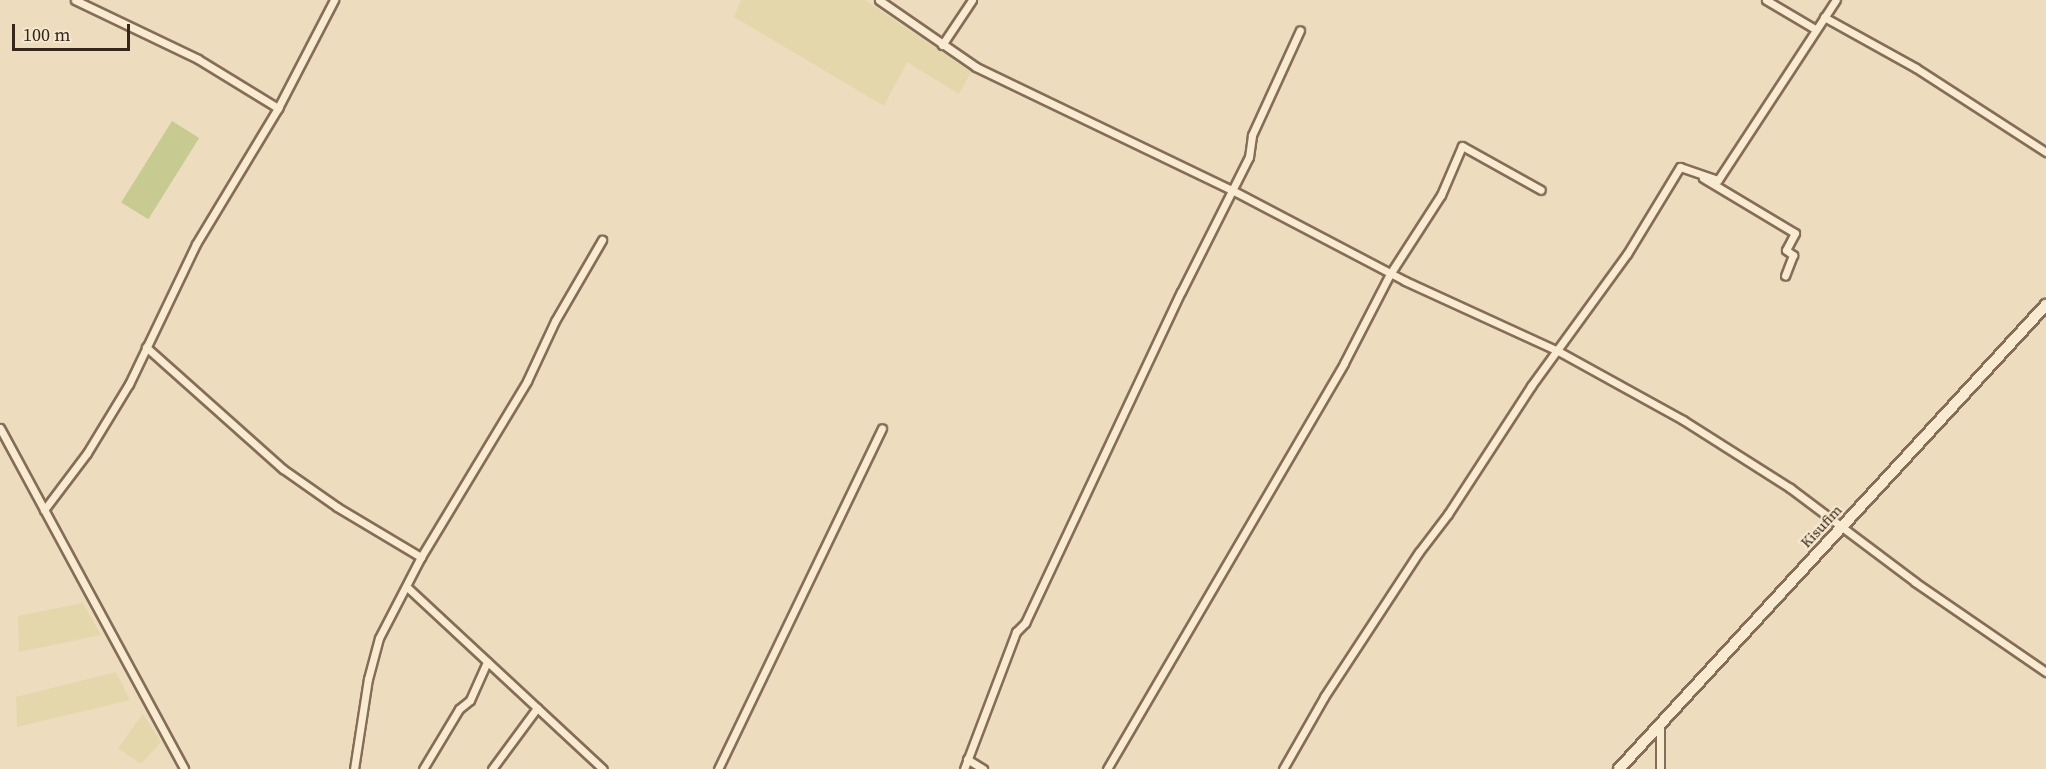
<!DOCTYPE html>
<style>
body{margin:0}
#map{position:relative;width:2046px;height:769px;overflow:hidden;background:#edddbe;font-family:"Source Serif 4",serif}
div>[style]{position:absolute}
.farmland>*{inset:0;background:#e3d7ab}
.green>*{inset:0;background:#c7cb92;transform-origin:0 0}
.roads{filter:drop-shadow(2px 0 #856d57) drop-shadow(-2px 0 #856d57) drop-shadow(0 2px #856d57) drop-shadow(0 -2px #856d57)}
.street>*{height:7px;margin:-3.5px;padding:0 3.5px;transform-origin:3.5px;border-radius:3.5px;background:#f9ebd1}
.secondary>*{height:10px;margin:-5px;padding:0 5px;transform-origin:5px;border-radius:5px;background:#f9ebd1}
span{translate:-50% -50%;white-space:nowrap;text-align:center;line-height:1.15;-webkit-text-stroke:4.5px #f5e7cd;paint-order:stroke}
.street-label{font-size:15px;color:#35261b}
.scale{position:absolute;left:12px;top:24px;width:118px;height:27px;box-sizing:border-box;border:3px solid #35261b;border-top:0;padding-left:8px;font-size:18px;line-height:21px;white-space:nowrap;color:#35261b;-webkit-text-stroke:4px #f5e7cd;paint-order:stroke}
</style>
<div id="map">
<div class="farmland">
<div style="clip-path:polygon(741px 0,865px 0,971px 72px,959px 94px,907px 62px,884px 106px,734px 17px)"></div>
<div style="clip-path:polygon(83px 603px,101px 635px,19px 652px,18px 616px)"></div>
<div style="clip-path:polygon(116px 672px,130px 700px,17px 727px,16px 697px)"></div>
<div style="clip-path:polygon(143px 714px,161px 742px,141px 764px,118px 748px)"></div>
</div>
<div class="green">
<div style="left:172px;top:121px;width:32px;height:96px;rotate:32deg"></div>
</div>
<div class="roads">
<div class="street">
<div style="left:75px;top:0;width:136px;rotate:25.6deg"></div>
<div style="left:198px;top:59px;width:94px;rotate:31.5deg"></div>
<div style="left:879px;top:0;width:118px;rotate:34.6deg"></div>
<div style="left:976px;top:67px;width:284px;rotate:25.7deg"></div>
<div style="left:1232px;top:190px;width:195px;rotate:27.7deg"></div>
<div style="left:1405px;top:281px;width:168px;rotate:24.6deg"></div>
<div style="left:1558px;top:351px;width:143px;rotate:28.9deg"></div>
<div style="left:1683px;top:420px;width:127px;rotate:32.4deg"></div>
<div style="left:1790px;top:488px;width:156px;rotate:36.9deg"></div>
<div style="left:1915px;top:582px;width:159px;rotate:34.5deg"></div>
<div style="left:1766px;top:0;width:57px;rotate:30.6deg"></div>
<div style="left:1824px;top:17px;width:105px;rotate:29deg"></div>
<div style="left:1916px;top:68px;width:155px;rotate:32.9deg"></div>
<div style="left:942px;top:45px;width:54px;rotate:-56.3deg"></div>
<div style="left:1703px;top:178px;width:107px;rotate:30.9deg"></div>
<div style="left:1795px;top:233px;width:19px;rotate:118deg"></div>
<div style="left:1786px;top:250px;width:9px;rotate:36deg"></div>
<div style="left:1793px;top:255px;width:22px;rotate:111deg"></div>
<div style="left:146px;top:347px;width:183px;rotate:41.7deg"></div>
<div style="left:283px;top:469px;width:66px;rotate:35.1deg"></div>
<div style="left:337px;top:507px;width:98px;rotate:30.8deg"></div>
<div style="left:0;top:428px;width:387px;rotate:61.6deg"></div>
<div style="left:44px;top:510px;width:71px;rotate:-53deg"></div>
<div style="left:87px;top:453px;width:81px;rotate:-58.7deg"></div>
<div style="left:129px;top:384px;width:155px;rotate:-64.4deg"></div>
<div style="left:196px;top:244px;width:159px;rotate:-58.9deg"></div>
<div style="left:278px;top:108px;width:122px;rotate:-62.6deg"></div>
<div style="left:407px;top:587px;width:267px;rotate:42.9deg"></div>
<div style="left:1660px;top:728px;width:41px;rotate:90deg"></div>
<div style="left:967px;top:759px;width:19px;rotate:32deg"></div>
<div style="left:354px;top:769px;width:91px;rotate:-81.2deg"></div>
<div style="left:368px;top:679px;width:42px;rotate:-75deg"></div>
<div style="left:379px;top:638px;width:91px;rotate:-62.6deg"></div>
<div style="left:421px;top:557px;width:205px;rotate:-58.9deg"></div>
<div style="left:527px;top:381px;width:66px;rotate:-65deg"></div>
<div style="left:555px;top:321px;width:94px;rotate:-59.9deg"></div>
<div style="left:423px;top:769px;width:70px;rotate:-59deg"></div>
<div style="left:459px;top:709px;width:14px;rotate:-39deg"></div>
<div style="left:470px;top:700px;width:42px;rotate:-65.9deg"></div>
<div style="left:492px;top:769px;width:76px;rotate:-53.6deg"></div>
<div style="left:718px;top:769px;width:378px;rotate:-64.3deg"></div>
<div style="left:964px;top:769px;width:147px;rotate:-69.2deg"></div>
<div style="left:1016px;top:632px;width:13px;rotate:-45deg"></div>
<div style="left:1025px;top:623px;width:366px;rotate:-64.8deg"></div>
<div style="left:1181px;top:292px;width:151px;rotate:-63.3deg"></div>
<div style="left:1249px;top:157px;width:22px;rotate:-82deg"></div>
<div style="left:1252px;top:135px;width:115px;rotate:-65.4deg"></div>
<div style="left:1107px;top:769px;width:470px;rotate:-59.7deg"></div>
<div style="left:1344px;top:363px;width:100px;rotate:-62.7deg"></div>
<div style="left:1390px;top:274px;width:94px;rotate:-57.2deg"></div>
<div style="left:1441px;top:195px;width:53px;rotate:-66.8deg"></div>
<div style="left:1462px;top:146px;width:90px;rotate:29.1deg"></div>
<div style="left:1283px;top:769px;width:83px;rotate:-60.3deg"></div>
<div style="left:1324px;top:697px;width:173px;rotate:-56.8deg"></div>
<div style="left:1419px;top:552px;width:48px;rotate:-52.7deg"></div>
<div style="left:1448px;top:514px;width:153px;rotate:-57deg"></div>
<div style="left:1531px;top:386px;width:163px;rotate:-54deg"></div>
<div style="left:1627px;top:254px;width:102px;rotate:-58.7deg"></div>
<div style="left:1680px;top:167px;width:40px;rotate:18.9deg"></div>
<div style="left:1718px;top:180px;width:215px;rotate:-56.8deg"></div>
</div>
<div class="secondary">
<div style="left:1619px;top:769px;width:631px;rotate:-47.38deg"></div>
</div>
</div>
<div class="street-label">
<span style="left:1821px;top:526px;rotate:-47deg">Kisufim</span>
</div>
<div class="scale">100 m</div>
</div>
